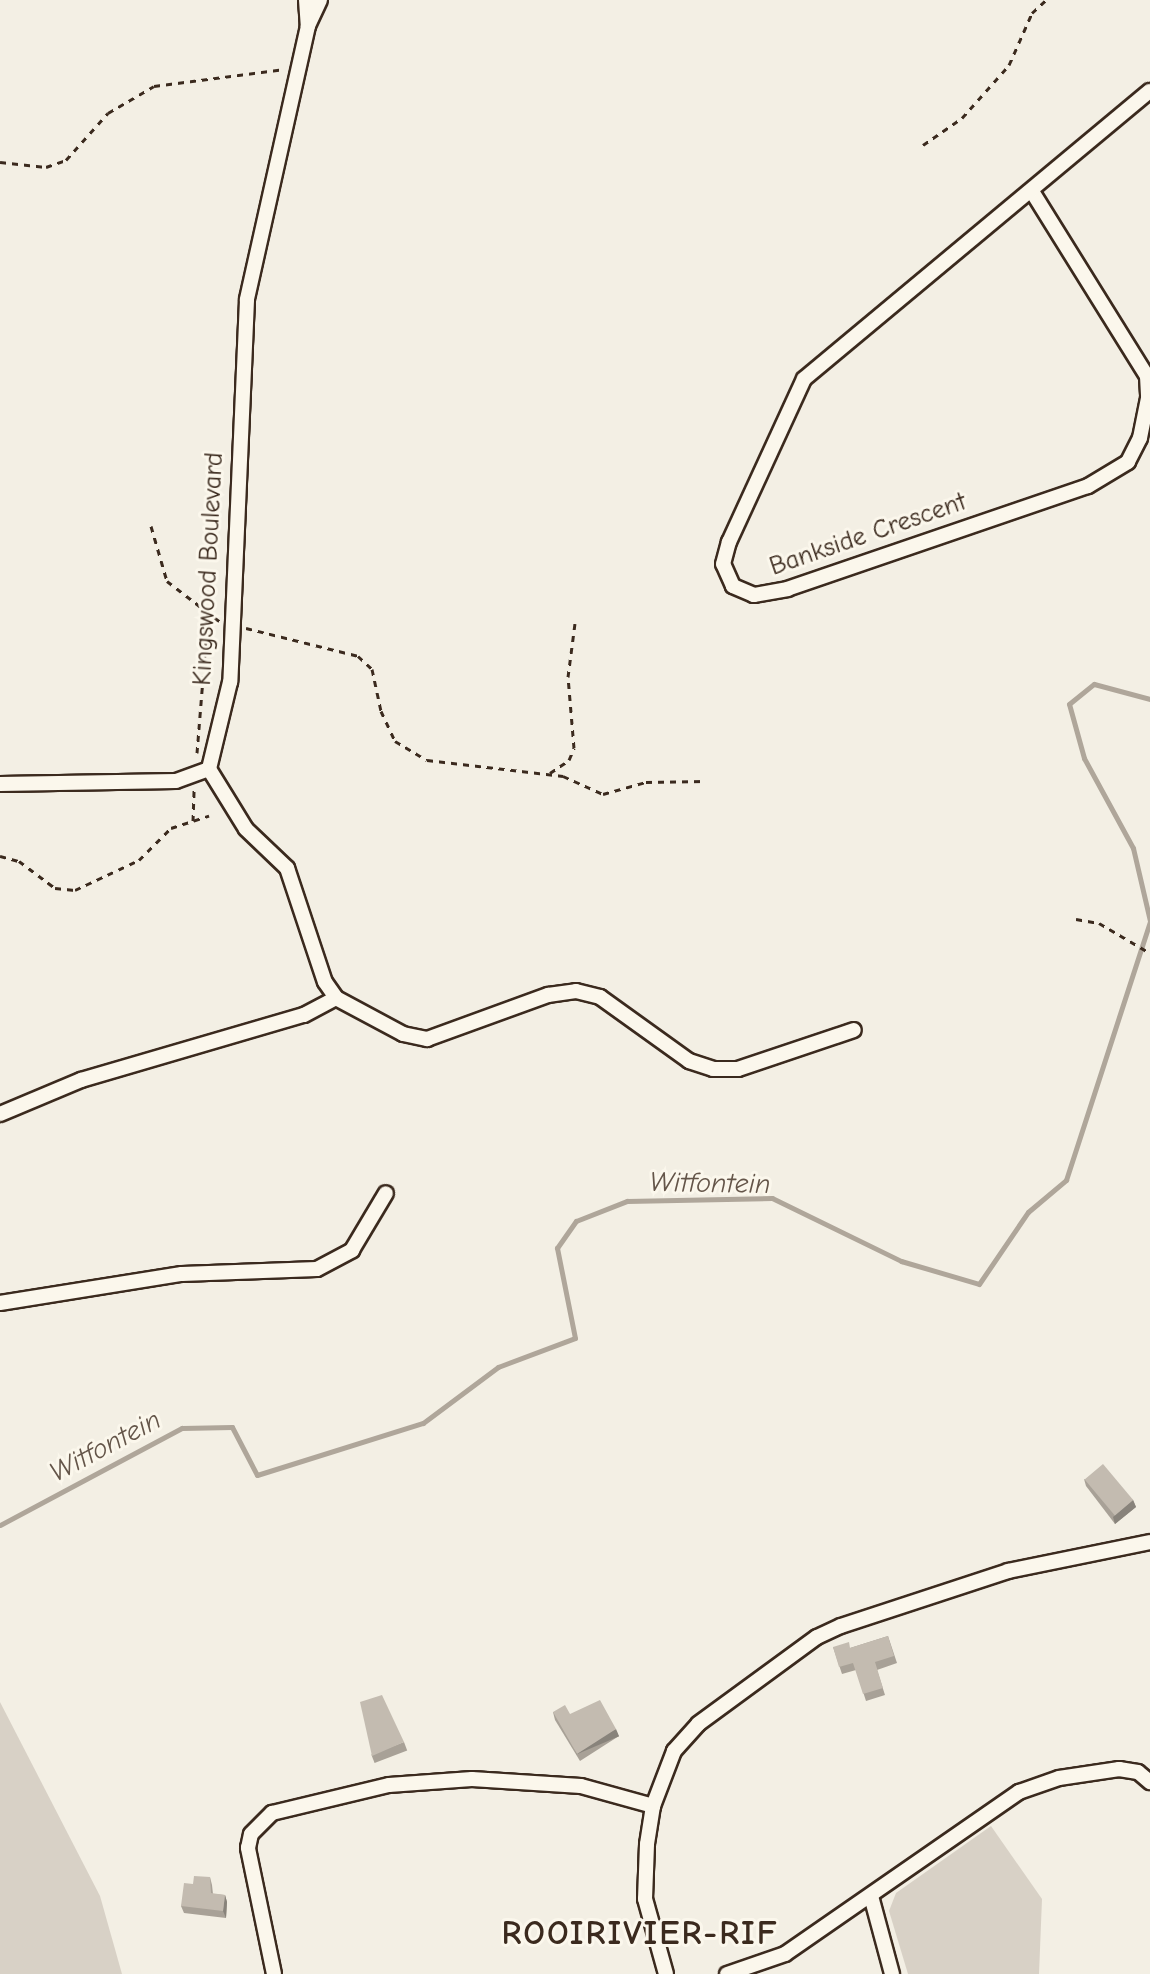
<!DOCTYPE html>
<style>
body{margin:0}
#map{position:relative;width:1150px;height:1974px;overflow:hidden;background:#f3efe4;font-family:"Comic Neue",sans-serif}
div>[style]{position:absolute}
.green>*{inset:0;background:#d8d1c6}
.stream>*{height:5px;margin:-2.5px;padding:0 2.5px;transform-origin:2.5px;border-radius:2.5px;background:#afa69a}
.path>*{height:3px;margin-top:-1.5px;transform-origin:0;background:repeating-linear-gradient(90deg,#3b2a1e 0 6px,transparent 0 12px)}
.roads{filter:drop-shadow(2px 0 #3b2a1e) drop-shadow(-2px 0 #3b2a1e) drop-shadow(0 2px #3b2a1e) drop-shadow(0 -2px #3b2a1e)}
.street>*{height:14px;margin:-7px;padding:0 7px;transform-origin:7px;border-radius:7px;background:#fbf7ec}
.wall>*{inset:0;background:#a8a197;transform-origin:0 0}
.shaded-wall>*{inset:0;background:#88837b;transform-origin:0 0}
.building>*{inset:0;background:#c3bbb0;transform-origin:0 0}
span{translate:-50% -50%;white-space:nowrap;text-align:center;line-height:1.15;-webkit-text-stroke:6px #fbf7ec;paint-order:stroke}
.street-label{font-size:26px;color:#3b2a1e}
.water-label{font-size:28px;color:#645549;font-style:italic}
.district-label{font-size:34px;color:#3b2a1e;font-weight:700;letter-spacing:2px}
</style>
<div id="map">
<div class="green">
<div style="clip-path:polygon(0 1702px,100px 1896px,122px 1974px,0 1974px)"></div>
<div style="clip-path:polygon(991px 1826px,1042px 1899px,1039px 1974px,908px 1974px,889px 1911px,896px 1893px)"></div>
</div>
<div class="stream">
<div style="left:0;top:1525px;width:206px;rotate:-28.1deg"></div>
<div style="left:182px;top:1428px;width:50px;rotate:-1.1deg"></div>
<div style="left:232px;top:1427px;width:54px;rotate:62.5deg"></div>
<div style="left:257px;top:1475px;width:174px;rotate:-17.4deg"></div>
<div style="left:423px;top:1423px;width:94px;rotate:-36.7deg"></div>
<div style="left:498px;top:1367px;width:82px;rotate:-20.6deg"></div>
<div style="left:575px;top:1338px;width:92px;rotate:-101.3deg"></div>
<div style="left:557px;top:1248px;width:33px;rotate:-55deg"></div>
<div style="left:576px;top:1221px;width:55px;rotate:-21.4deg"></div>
<div style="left:627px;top:1201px;width:145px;rotate:-1.2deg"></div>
<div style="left:772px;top:1198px;width:144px;rotate:26deg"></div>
<div style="left:901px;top:1261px;width:81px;rotate:16.4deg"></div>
<div style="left:979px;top:1284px;width:87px;rotate:-55.8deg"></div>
<div style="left:1028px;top:1212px;width:50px;rotate:-40.1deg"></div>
<div style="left:1066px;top:1180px;width:272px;rotate:-72deg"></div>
<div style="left:1150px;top:921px;width:75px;rotate:-103.1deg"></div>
<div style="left:1133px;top:848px;width:102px;rotate:-118.6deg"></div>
<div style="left:1084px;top:758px;width:56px;rotate:-105.5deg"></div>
<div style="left:1069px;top:704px;width:32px;rotate:-39deg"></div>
<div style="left:1094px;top:684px;width:58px;rotate:15deg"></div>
</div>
<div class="path">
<div style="left:923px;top:145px;width:47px;rotate:-34.7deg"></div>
<div style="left:962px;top:118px;width:71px;rotate:-48.4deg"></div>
<div style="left:1009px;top:65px;width:57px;rotate:-66.1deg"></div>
<div style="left:1032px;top:13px;width:19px;rotate:-43deg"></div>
<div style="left:0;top:162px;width:46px;rotate:6.2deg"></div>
<div style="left:46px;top:167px;width:21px;rotate:-19deg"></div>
<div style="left:66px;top:160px;width:63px;rotate:-48.2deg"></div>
<div style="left:108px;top:113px;width:53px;rotate:-30.4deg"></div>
<div style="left:154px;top:86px;width:132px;rotate:-7.4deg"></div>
<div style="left:151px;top:526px;width:57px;rotate:73.8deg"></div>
<div style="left:167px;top:581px;width:66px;rotate:37.6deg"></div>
<div style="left:246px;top:628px;width:115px;rotate:14deg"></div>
<div style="left:358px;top:656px;width:19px;rotate:43deg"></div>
<div style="left:372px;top:669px;width:43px;rotate:77.9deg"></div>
<div style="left:381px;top:711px;width:33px;rotate:65deg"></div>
<div style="left:395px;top:741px;width:37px;rotate:31deg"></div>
<div style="left:427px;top:760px;width:137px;rotate:6.7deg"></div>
<div style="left:563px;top:776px;width:44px;rotate:24.2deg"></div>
<div style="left:603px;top:794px;width:45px;rotate:-15.6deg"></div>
<div style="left:646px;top:782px;width:60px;rotate:-1deg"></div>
<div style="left:197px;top:753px;width:138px;rotate:-85.4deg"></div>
<div style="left:550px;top:773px;width:23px;rotate:-34deg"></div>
<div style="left:569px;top:760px;width:13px;rotate:-67deg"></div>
<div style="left:574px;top:748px;width:71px;rotate:-94.8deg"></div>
<div style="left:568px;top:677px;width:54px;rotate:-82.6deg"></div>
<div style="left:193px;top:821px;width:32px;rotate:-88deg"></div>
<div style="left:0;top:856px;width:20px;rotate:15deg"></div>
<div style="left:19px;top:861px;width:45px;rotate:36.9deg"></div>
<div style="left:55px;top:888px;width:20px;rotate:6deg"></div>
<div style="left:75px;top:890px;width:71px;rotate:-25.1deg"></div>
<div style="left:139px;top:860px;width:45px;rotate:-45deg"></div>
<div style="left:171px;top:828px;width:40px;rotate:-18deg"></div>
<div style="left:1076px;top:919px;width:23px;rotate:10deg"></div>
<div style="left:1099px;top:923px;width:59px;rotate:30.5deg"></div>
</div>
<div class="roads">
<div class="street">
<div style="left:306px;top:0;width:26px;rotate:86deg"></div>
<div style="left:320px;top:0;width:29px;rotate:115deg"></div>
<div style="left:308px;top:26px;width:281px;rotate:102.6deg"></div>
<div style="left:247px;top:300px;width:382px;rotate:92.5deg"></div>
<div style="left:230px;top:682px;width:89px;rotate:103.6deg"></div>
<div style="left:209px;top:769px;width:70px;rotate:58.3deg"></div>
<div style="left:246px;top:829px;width:57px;rotate:43.6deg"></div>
<div style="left:287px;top:868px;width:120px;rotate:71.6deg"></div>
<div style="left:325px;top:982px;width:19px;rotate:55deg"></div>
<div style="left:336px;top:998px;width:76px;rotate:28.2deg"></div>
<div style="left:403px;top:1034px;width:25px;rotate:12deg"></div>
<div style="left:427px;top:1039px;width:129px;rotate:-20deg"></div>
<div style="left:548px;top:995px;width:28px;rotate:-8deg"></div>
<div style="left:576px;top:991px;width:25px;rotate:14deg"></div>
<div style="left:600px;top:997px;width:110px;rotate:35.7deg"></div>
<div style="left:689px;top:1061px;width:25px;rotate:18deg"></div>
<div style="left:713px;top:1069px;width:25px"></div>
<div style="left:738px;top:1069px;width:122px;rotate:-18.6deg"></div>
<div style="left:1033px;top:193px;width:216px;rotate:58.1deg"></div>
<div style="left:1147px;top:376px;width:22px;rotate:87deg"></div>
<div style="left:1148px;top:398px;width:41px;rotate:101.3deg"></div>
<div style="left:1140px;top:438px;width:27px;rotate:117deg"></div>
<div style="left:1128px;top:462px;width:47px;rotate:149deg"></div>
<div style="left:1088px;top:486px;width:317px;rotate:161.1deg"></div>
<div style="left:788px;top:589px;width:35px;rotate:170deg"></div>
<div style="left:754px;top:595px;width:23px;rotate:-157deg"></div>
<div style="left:733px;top:586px;width:24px;rotate:-114deg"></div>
<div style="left:723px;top:564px;width:23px;rotate:-75deg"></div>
<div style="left:729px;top:542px;width:179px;rotate:-65.3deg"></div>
<div style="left:804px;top:379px;width:450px;rotate:-39.8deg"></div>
<div style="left:0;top:784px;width:176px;rotate:-1deg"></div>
<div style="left:176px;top:781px;width:35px;rotate:-20deg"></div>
<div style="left:0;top:1114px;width:88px;rotate:-22.8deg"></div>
<div style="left:81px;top:1080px;width:232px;rotate:-16.3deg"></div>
<div style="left:304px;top:1015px;width:36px;rotate:-28deg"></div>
<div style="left:0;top:1303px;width:184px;rotate:-9.1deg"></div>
<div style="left:182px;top:1274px;width:135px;rotate:-2.1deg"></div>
<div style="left:317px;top:1269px;width:40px;rotate:-28deg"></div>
<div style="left:352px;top:1250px;width:66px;rotate:-59.2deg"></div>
<div style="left:871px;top:1896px;width:81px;rotate:74.9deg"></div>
<div style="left:274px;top:1974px;width:129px;rotate:-101.7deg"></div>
<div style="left:248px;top:1848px;width:14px;rotate:-78deg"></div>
<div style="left:251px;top:1834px;width:30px;rotate:-45deg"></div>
<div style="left:272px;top:1813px;width:120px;rotate:-13.5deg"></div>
<div style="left:389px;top:1785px;width:83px;rotate:-4.1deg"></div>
<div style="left:472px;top:1779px;width:109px;rotate:3.7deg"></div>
<div style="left:581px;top:1786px;width:75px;rotate:15.5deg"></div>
<div style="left:666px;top:1974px;width:78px;rotate:-105.6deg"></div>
<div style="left:645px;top:1899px;width:55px;rotate:-87.9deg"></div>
<div style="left:647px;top:1844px;width:38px;rotate:-81deg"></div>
<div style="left:653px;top:1806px;width:59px;rotate:-69.1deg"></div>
<div style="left:674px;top:1751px;width:36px;rotate:-48deg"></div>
<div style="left:698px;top:1724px;width:147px;rotate:-36.2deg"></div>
<div style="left:817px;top:1637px;width:26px;rotate:-25deg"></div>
<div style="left:841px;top:1626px;width:176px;rotate:-18.2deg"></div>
<div style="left:1008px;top:1571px;width:145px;rotate:-11.5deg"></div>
<div style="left:727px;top:1974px;width:61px;rotate:-19deg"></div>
<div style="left:785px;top:1954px;width:285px;rotate:-34.7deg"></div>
<div style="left:1019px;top:1792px;width:42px;rotate:-19.3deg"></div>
<div style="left:1059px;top:1778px;width:61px;rotate:-8.5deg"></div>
<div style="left:1119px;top:1769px;width:19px;rotate:9deg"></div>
<div style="left:1138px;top:1772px;width:16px;rotate:40deg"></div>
</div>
</div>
<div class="wall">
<div style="clip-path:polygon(1084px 1479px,1133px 1500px,1136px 1507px,1115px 1524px,1086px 1486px)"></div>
<div style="clip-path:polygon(888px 1636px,897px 1663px,877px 1670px,885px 1695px,866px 1701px,856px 1670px,842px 1674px,833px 1647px,850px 1648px)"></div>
<div style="clip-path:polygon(553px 1712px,570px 1714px,619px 1736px,580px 1761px,555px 1720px)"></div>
<div style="left:404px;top:1742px;width:9px;height:35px;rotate:69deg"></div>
<div style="clip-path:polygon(210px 1877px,212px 1885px,213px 1894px,225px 1895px,227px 1902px,226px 1918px,184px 1913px,181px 1906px,193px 1884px)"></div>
</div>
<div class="shaded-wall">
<div style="clip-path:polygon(1133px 1500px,1136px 1507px,1115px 1524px,1113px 1517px)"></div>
<div style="left:616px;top:1729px;width:8px;height:46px;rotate:67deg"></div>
<div style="clip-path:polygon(225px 1895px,227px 1902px,226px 1918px,223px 1911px)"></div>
</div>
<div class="building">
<div style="left:1103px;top:1464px;width:47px;height:24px;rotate:50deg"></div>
<div style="clip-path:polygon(888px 1636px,894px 1656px,875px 1662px,883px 1688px,863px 1694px,853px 1663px,839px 1667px,833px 1647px,849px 1642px,850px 1648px)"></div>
<div style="clip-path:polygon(382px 1695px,404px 1742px,372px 1756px,360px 1702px)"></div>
<div style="clip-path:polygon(600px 1700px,616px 1729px,577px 1754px,553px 1712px,565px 1705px,570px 1714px)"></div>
<div style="clip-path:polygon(194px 1876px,210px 1877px,211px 1893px,225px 1895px,223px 1911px,181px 1906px,184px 1883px,193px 1884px)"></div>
</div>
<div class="street-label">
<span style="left:868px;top:535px;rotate:-19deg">Bankside Crescent</span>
<span style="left:209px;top:569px;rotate:-87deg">Kingswood Boulevard</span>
</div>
<div class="water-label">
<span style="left:710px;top:1183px;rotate:1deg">Witfontein</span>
<span style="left:105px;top:1446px;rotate:-28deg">Witfontein</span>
</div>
<div class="district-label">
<span style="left:640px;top:1934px">ROOIRIVIER-RIF</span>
</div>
</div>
